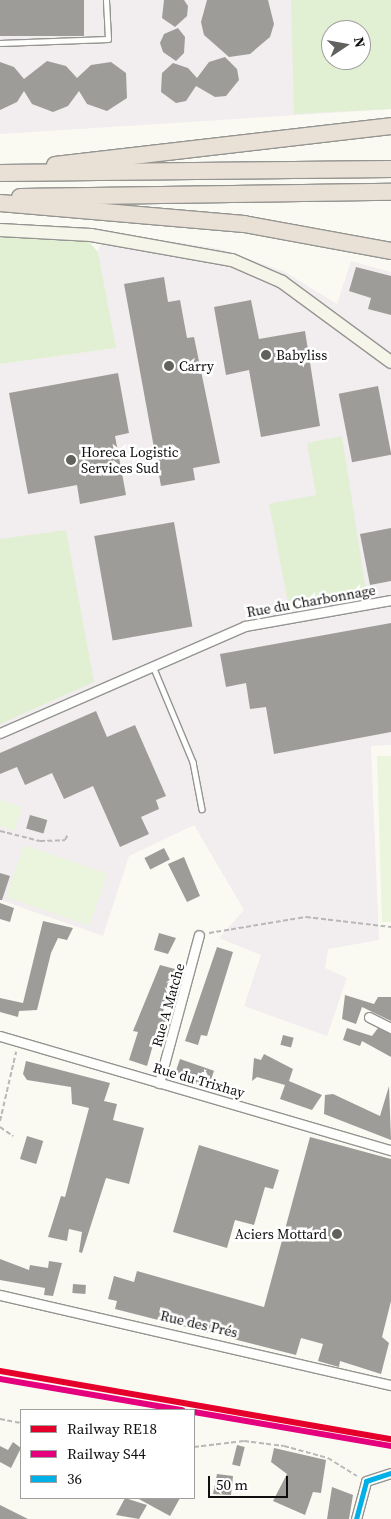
<!DOCTYPE html>
<meta charset="utf-8">
<style>
body{margin:0}
#map{position:relative;width:391px;height:1519px;overflow:hidden;background:#fafaf2;font-family:"Source Serif 4",serif}
div>[style]{position:absolute}
.industrial>*{inset:0;background:#f2edef}
.green>*{inset:0;background:#e1f0d3}
.pitch>*{inset:0;background:#ebf4dd;transform-origin:0 0}
.building>*{inset:0;background:#9e9c98;transform-origin:0 0}
.path>*{height:2px;margin-top:-1px;transform-origin:0;background:repeating-linear-gradient(90deg,#b8b8b6 0 5px,transparent 0 7.5px)}
.roads{filter:drop-shadow(1px 0 #949491) drop-shadow(-1px 0 #949491) drop-shadow(0 1px #949491) drop-shadow(0 -1px #949491)}
.lane>*{height:4.5px;margin:-2.25px;padding:0 2.25px;transform-origin:2.25px;border-radius:2.25px;background:#fefefd}
.street>*{height:9px;margin:-4.5px;padding:0 4.5px;transform-origin:4.5px;border-radius:4.5px;background:#fefefd}
.secondary>*{height:12px;margin:-6px;padding:0 6px;transform-origin:6px;border-radius:6px;background:#f5f5ea}
.highway>*{height:16px;margin:-8px;padding:0 8px;transform-origin:8px;border-radius:8px;background:#e9e1d6}
.bus-1>*{height:5px;margin:-2.5px;padding:0 2.5px;transform-origin:2.5px;border-radius:2.5px;background:#01b0e7}
.rail-1>*{height:6px;margin:-3px;padding:0 3px;transform-origin:3px;border-radius:3px;background:#e4002b}
.rail-2>*{height:6px;margin:-3px;padding:0 3px;transform-origin:3px;border-radius:3px;background:#e5007d}
.dots>*{width:14px;height:14px;translate:-50% -50%;box-sizing:border-box;border:2px solid #fff;border-radius:50%}
span{translate:-50% -50%;white-space:nowrap;text-align:center;line-height:1.15;-webkit-text-stroke:5px #fff;paint-order:stroke}
.poi-label{font-size:14px;color:#0e0e0e}
.left{translate:0 -50%;text-align:left}
.right{translate:-100% -50%;text-align:right}
.street-label{font-size:14px;color:#0e0e0e}
.legend{position:absolute;left:20px;top:1409px;width:175px;height:90px;box-sizing:border-box;background:#fff;border:1px solid #9f9f9f;margin:0;padding:6px 9px;list-style:none;font-size:15px;color:#0e0e0e}
.legend li{display:flex;align-items:center;gap:10px;height:25px}
.legend b{width:25px;border:1px solid #9f9f9f}
.north{position:absolute;left:321px;top:20px;width:50px;height:50px;box-sizing:border-box;background:#fff;border:1px solid #9f9f9f;border-radius:50%;rotate:78deg;font-size:14px;font-weight:700;line-height:20px;text-align:center;color:#0e0e0e}
.north::after{content:'';display:block;margin:auto;width:18px;height:22px;background:#61615e;clip-path:polygon(50% 0,100% 100%,50% 72%,0 100%)}
.scale{position:absolute;left:208px;top:1476px;width:80px;height:22px;box-sizing:border-box;border:2px solid #0e0e0e;border-top:0;padding-left:6px;font-size:15px;line-height:18px;white-space:nowrap;color:#0e0e0e;-webkit-text-stroke:4px #fff;paint-order:stroke}
</style>
<div id="map">
<div class="industrial">
<div style="clip-path:polygon(evenodd,0 0,391px 0,391px 109px,0 134px,0 0,331px 30px,361px 30px,361px 60px,331px 60px,331px 30px)"></div>
<div style="clip-path:polygon(104px 231px,221px 249px,285px 272px,337px 304px,351px 261px,391px 272px,391px 745px,371px 746px,379px 940px,328px 949px,325px 968px,347px 978px,327px 1036px,244px 1006px,261px 955px,219px 938px,244px 910px,194px 825px,129px 856px,103px 936px,0 900px,0 364px,115px 348px,98px 252px)"></div>
</div>
<div class="green">
<div style="clip-path:polygon(evenodd,291px 0,391px 0,391px 109px,294px 114px,291px 0,331px 30px,361px 30px,361px 60px,331px 60px,331px 30px)"></div>
<div style="clip-path:polygon(0 237px,89px 242px,98px 252px,116px 348px,0 364px)"></div>
<div style="clip-path:polygon(342px 436px,366px 591px,289px 608px,269px 504px,316px 495px,307px 443px)"></div>
<div style="clip-path:polygon(66px 530px,94px 682px,0 724px,0 539px)"></div>
</div>
<div class="pitch">
<div style="clip-path:polygon(377px 756px,391px 756px,391px 922px,382px 922px)"></div>
<div style="clip-path:polygon(0 800px,22px 807px,14px 831px,0 826px)"></div>
<div style="left:24px;top:845px;width:88px;height:55px;rotate:19deg"></div>
</div>
<div class="building">
<div style="left:0;top:0;width:84px;height:36px"></div>
<div style="clip-path:polygon(164px 0,184px 0,188px 6px,187px 16px,175px 27px,162px 18px)"></div>
<div style="clip-path:polygon(207px 0,268px 0,274px 24px,270px 37px,250px 54px,229px 57px,204px 35px,201px 22px)"></div>
<div style="clip-path:polygon(178px 28px,185px 37px,184px 53px,176px 61px,163px 52px,160px 43px,164px 34px)"></div>
<div style="clip-path:polygon(225px 57px,237px 69px,239px 80px,226px 96px,215px 97px,196px 86px,186px 101px,176px 103px,161px 92px,162px 73px,173px 63px,188px 68px,197px 78px,209px 62px)"></div>
<div style="clip-path:polygon(47px 61px,66px 66px,77px 78px,91px 65px,111px 62px,126px 73px,127px 98px,107px 111px,87px 104px,79px 91px,68px 106px,53px 112px,32px 104px,24px 91px,17px 102px,0 110px,0 62px,14px 67px,24px 79px)"></div>
<div style="clip-path:polygon(356px 267px,391px 276px,391px 315px,368px 309px,371px 298px,349px 291px)"></div>
<div style="clip-path:polygon(164px 277px,168px 302px,180px 300px,187px 338px,194px 337px,220px 463px,193px 468px,195px 480px,161px 486px,124px 284px)"></div>
<div style="clip-path:polygon(251px 300px,259px 339px,305px 331px,320px 426px,261px 437px,249px 370px,226px 375px,214px 307px)"></div>
<div style="clip-path:polygon(118px 373px,129px 433px,115px 436px,126px 495px,80px 504px,77px 485px,28px 494px,9px 393px)"></div>
<div style="left:378px;top:386px;width:70px;height:40px;rotate:79deg"></div>
<div style="left:174px;top:522px;width:106px;height:81px;rotate:80deg"></div>
<div style="clip-path:polygon(391px 528px,391px 581px,370px 585px,360px 534px)"></div>
<div style="clip-path:polygon(391px 623px,391px 732px,274px 754px,266px 707px,250px 709px,246px 683px,226px 687px,220px 654px)"></div>
<div style="clip-path:polygon(96px 711px,107px 737px,135px 725px,166px 796px,156px 800px,159px 809px,141px 817px,149px 834px,120px 847px,93px 786px,64px 799px,52px 773px,25px 785px,17px 767px,0 774px,0 753px)"></div>
<div style="left:30px;top:815px;width:18px;height:14px;rotate:16deg"></div>
<div style="left:164px;top:848px;width:13px;height:22px;rotate:63deg"></div>
<div style="clip-path:polygon(184px 857px,200px 896px,187px 902px,168px 864px)"></div>
<div style="clip-path:polygon(0 873px,10px 876px,2px 900px,0 900px)"></div>
<div style="clip-path:polygon(0 903px,14px 908px,10px 922px,0 919px)"></div>
<div style="clip-path:polygon(43px 921px,73px 928px,67px 940px,58px 938px,51px 953px,37px 1010px,19px 1011px,18px 1017px,0 1012px,0 998px,23px 1003px)"></div>
<div style="clip-path:polygon(159px 933px,176px 938px,168px 954px,154px 950px)"></div>
<div style="clip-path:polygon(217px 947px,233px 952px,207px 1036px,201px 1035px,198px 1045px,185px 1041px)"></div>
<div style="clip-path:polygon(160px 965px,175px 969px,163px 1012px,171px 1015px,162px 1047px,153px 1045px,147px 1066px,129px 1060px,138px 1032px,133px 1031px)"></div>
<div style="clip-path:polygon(345px 995px,374px 1004px,378px 997px,391px 997px,391px 1021px,362px 1007px,356px 1024px,342px 1019px)"></div>
<div style="clip-path:polygon(347px 1028px,372px 1036px,378px 1028px,391px 1034px,391px 1057px,362px 1041px,360px 1046px,343px 1040px)"></div>
<div style="left:283px;top:1035px;width:11px;height:10px;rotate:15deg"></div>
<div style="clip-path:polygon(264px 1054px,293px 1069px,289px 1081px,322px 1095px,312px 1110px,280px 1099px,285px 1085px,257px 1077px,252px 1081px,254px 1058px,261px 1060px)"></div>
<div style="left:180px;top:1059px;width:36px;height:18px;rotate:19deg"></div>
<div style="clip-path:polygon(26px 1061px,110px 1083px,104px 1101px,117px 1104px,113px 1120px,144px 1128px,129px 1184px,106px 1178px,82px 1253px,79px 1252px,82px 1232px,69px 1229px,67px 1241px,48px 1237px,61px 1196px,65px 1197px,89px 1108px,72px 1104px,71px 1087px,27px 1080px,23px 1074px)"></div>
<div style="clip-path:polygon(389px 1086px,391px 1140px,324px 1114px,325px 1095px,333px 1094px,380px 1116px)"></div>
<div style="left:27px;top:1136px;width:17px;height:24px;rotate:17deg"></div>
<div style="clip-path:polygon(310px 1137px,391px 1159px,391px 1301px,382px 1337px,389px 1343px,381px 1374px,340px 1361px,339px 1367px,318px 1361px,323px 1344px,301px 1338px,296px 1355px,115px 1309px,117px 1301px,108px 1299px,114px 1276px,134px 1282px,137px 1271px,264px 1307px)"></div>
<div style="clip-path:polygon(199px 1145px,279px 1170px,273px 1189px,265px 1187px,254px 1225px,235px 1220px,227px 1248px,173px 1232px)"></div>
<div style="clip-path:polygon(0 1259px,29px 1270px,30px 1265px,48px 1268px,49px 1261px,62px 1263px,53px 1296px,44px 1295px,45px 1288px,0 1280px)"></div>
<div style="left:73px;top:1284px;width:13px;height:9px;rotate:4deg"></div>
<div style="clip-path:polygon(13px 1442px,21px 1448px,11px 1468px,0 1462px,0 1446px,8px 1450px)"></div>
<div style="left:237px;top:1445px;width:8px;height:20px;rotate:14deg"></div>
<div style="clip-path:polygon(274px 1448px,326px 1460px,321px 1493px,313px 1492px,305px 1515px,273px 1501px,287px 1474px,271px 1462px)"></div>
<div style="clip-path:polygon(217px 1474px,233px 1476px,231px 1495px,213px 1494px)"></div>
<div style="clip-path:polygon(332px 1487px,353px 1495px,349px 1519px,327px 1519px)"></div>
<div style="clip-path:polygon(125px 1498px,147px 1505px,139px 1519px,116px 1515px)"></div>
<div style="clip-path:polygon(137px 1498px,180px 1498px,170px 1516px)"></div>
<div style="clip-path:polygon(0 1505px,28px 1519px,0 1519px)"></div>
</div>
<div class="path">
<div style="left:0;top:831px;width:41px;rotate:14deg"></div>
<div style="left:40px;top:841px;width:25px;rotate:-2deg"></div>
<div style="left:65px;top:840px;width:7px;rotate:-63deg"></div>
<div style="left:209px;top:933px;width:98px;rotate:-9.4deg"></div>
<div style="left:306px;top:917px;width:86px;rotate:6.7deg"></div>
<div style="left:0;top:1121px;width:71px;rotate:-76.9deg"></div>
<div style="left:0;top:1127px;width:16px;rotate:35deg"></div>
<div style="left:0;top:1419px;width:21px;rotate:11deg"></div>
<div style="left:194px;top:1447px;width:50px;rotate:-6.8deg"></div>
<div style="left:244px;top:1441px;width:40px;rotate:7.1deg"></div>
<div style="left:284px;top:1446px;width:46px;rotate:15.3deg"></div>
<div style="left:328px;top:1458px;width:34px;rotate:32deg"></div>
</div>
<div class="roads">
<div class="lane">
<div style="left:0;top:43px;width:108px;rotate:-2.1deg"></div>
<div style="left:108px;top:39px;width:39px;rotate:-93deg"></div>
<div style="left:153px;top:666px;width:104px;rotate:67.4deg"></div>
<div style="left:193px;top:762px;width:48px;rotate:79.2deg"></div>
</div>
<div class="street">
<div style="left:0;top:733px;width:267px;rotate:-23.6deg"></div>
<div style="left:245px;top:626px;width:148px;rotate:-10.1deg"></div>
<div style="left:369px;top:1017px;width:25px;rotate:27deg"></div>
<div style="left:0;top:1036px;width:407px;rotate:16.3deg"></div>
<div style="left:159px;top:1083px;width:153px;rotate:-74.9deg"></div>
<div style="left:0;top:1295px;width:401px;rotate:13deg"></div>
<div style="left:356px;top:1519px;width:39px;rotate:-75deg"></div>
<div style="left:366px;top:1481px;width:26px;rotate:-18deg"></div>
</div>
<div class="secondary">
<div style="left:0;top:230px;width:91px;rotate:3.1deg"></div>
<div style="left:91px;top:235px;width:143px;rotate:10.1deg"></div>
<div style="left:232px;top:260px;width:55px;rotate:23.7deg"></div>
<div style="left:282px;top:282px;width:135px;rotate:36.3deg"></div>
</div>
<div class="highway">
<div style="left:55px;top:165px;width:338px;rotate:-6.6deg"></div>
<div style="left:0;top:173px;width:391px;rotate:-0.6deg"></div>
<div style="left:20px;top:197px;width:371px;rotate:-0.8deg"></div>
<div style="left:0;top:203px;width:245px;rotate:4.9deg"></div>
<div style="left:244px;top:224px;width:149px;rotate:10.4deg"></div>
</div>
</div>
<div class="bus-1">
<div style="left:356px;top:1519px;width:39px;rotate:-75deg"></div>
<div style="left:366px;top:1481px;width:26px;rotate:-18deg"></div>
</div>
<div class="rail-1">
<div style="left:0;top:1371px;width:397px;rotate:9.9deg"></div>
</div>
<div class="rail-2">
<div style="left:0;top:1379px;width:185px;rotate:9.7deg"></div>
<div style="left:194px;top:1412px;width:199px;rotate:9.8deg"></div>
</div>
<div class="dots">
<div style="left:266px;top:355px;background:#61615e"></div>
<div style="left:169px;top:366px;background:#61615e"></div>
<div style="left:71px;top:460px;background:#61615e"></div>
<div style="left:337px;top:1234px;background:#61615e"></div>
</div>
<div class="poi-label">
<span class="left" style="left:276px;top:355px">Babyliss</span>
<span class="left" style="left:179px;top:366px">Carry</span>
<span class="left" style="left:81px;top:460px">Horeca Logistic<br>Services Sud</span>
<span class="right" style="left:327px;top:1234px">Aciers Mottard</span>
</div>
<div class="street-label">
<span style="left:311px;top:601px;rotate:-10deg">Rue du Charbonnage</span>
<span style="left:168px;top:1005px;rotate:-74deg">Rue A Matche</span>
<span style="left:199px;top:1080px;rotate:16deg">Rue du Trixhay</span>
<span style="left:199px;top:1324px;rotate:13deg">Rue des Prés</span>
</div>
<ul class="legend">
<li><b style="height:6px;background:#e4002b"></b>Railway RE18</li>
<li><b style="height:6px;background:#e5007d"></b>Railway S44</li>
<li><b style="height:6px;background:#01b0e7"></b>36</li>
</ul>
<div class="north">N</div>
<div class="scale">50 m</div>
</div>
